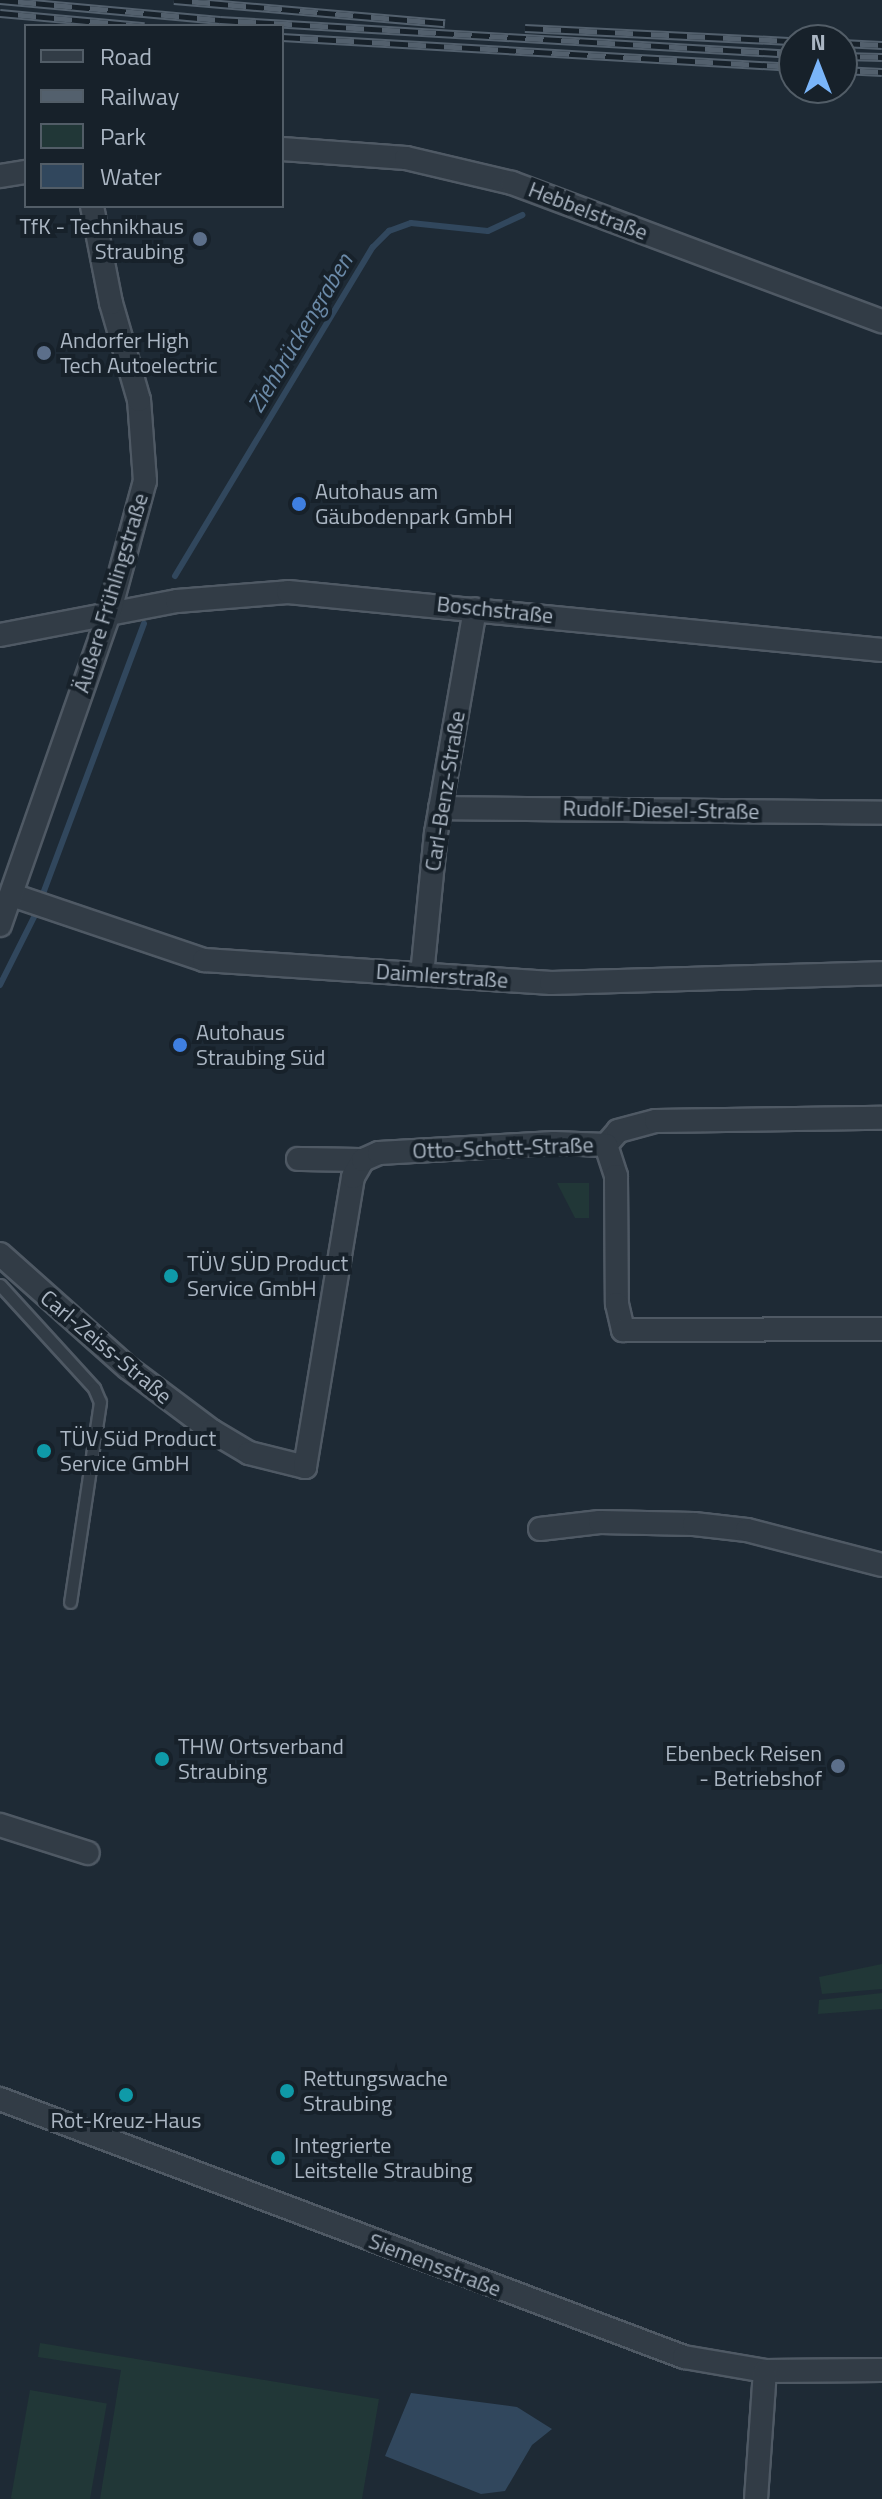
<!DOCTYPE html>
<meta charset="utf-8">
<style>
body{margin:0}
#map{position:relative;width:882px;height:2499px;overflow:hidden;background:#1e2a35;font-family:"Titillium Web",sans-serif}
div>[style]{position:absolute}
.green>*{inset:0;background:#213737;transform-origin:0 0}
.water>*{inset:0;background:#31475d}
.stream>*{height:6px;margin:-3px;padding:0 3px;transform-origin:3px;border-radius:3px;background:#31475d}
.roads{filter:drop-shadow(2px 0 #4f5964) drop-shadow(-2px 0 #4f5964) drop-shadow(0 2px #4f5964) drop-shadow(0 -2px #4f5964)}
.service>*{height:11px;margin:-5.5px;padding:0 5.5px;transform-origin:5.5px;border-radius:5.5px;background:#323c46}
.minor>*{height:22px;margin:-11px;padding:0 11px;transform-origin:11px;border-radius:11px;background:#323c46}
.rail>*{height:9px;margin-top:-4.5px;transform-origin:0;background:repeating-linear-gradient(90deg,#17212a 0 18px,#53606d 0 36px);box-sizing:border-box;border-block:2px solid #53606d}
.dots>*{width:22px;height:22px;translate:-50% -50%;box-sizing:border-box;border:4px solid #17212a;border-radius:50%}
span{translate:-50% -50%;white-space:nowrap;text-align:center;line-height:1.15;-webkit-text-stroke:8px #17212a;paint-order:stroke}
.street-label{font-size:22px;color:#abb6c3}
.poi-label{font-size:22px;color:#abb6c3}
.right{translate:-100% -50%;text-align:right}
.left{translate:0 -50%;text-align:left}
.water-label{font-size:24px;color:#6b8aa8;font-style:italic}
.legend{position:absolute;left:24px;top:24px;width:260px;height:184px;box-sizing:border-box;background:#17212a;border:2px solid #525d67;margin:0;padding:10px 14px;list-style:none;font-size:24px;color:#abb6c3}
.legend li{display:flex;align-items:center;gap:16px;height:40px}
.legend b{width:40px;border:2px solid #525d67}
.north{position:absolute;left:778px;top:24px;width:80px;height:80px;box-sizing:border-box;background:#17212a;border:2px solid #525d67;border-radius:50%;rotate:0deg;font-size:22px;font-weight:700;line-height:32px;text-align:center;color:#abb6c3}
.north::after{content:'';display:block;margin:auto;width:28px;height:36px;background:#7ab5f9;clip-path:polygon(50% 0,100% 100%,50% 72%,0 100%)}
</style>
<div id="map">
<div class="green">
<div style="clip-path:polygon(557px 1183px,589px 1183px,589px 1218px,575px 1218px)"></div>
<div style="clip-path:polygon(882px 1964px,882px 1989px,822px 1994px,819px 1977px)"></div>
<div style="clip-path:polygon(882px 1993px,882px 2009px,818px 2014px,819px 2000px)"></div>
<div style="clip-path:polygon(40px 2343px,379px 2399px,362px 2499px,100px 2499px,121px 2370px,38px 2357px)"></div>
<div style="left:30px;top:2390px;width:78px;height:110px;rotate:10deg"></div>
</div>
<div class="water">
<div style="clip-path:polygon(411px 2393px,517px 2407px,552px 2429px,532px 2445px,505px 2491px,481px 2494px,385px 2456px)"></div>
</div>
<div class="stream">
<div style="left:175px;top:576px;width:384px;rotate:-59deg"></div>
<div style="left:373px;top:247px;width:23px;rotate:-45deg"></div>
<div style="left:389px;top:231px;width:23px;rotate:-20deg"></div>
<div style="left:411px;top:223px;width:77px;rotate:5.9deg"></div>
<div style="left:488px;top:231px;width:38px;rotate:-25deg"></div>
<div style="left:41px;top:899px;width:294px;rotate:-69.5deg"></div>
<div style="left:0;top:985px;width:85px;rotate:-63.4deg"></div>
</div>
<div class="roads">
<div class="service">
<div style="left:0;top:1285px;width:139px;rotate:47.6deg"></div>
<div style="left:94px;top:1388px;width:15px;rotate:67deg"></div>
<div style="left:100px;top:1402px;width:202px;rotate:98.5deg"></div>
</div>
<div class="minor">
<div style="left:282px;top:149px;width:124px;rotate:4.2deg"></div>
<div style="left:406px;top:158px;width:109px;rotate:13.3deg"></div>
<div style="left:512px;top:183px;width:395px;rotate:20.5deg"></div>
<div style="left:0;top:176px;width:26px;rotate:-9deg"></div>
<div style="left:0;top:635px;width:180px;rotate:-10.9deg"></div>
<div style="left:177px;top:601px;width:111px;rotate:-4.6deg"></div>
<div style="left:288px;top:592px;width:597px;rotate:5.58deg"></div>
<div style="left:440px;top:808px;width:442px;rotate:0.6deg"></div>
<div style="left:12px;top:895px;width:203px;rotate:18.7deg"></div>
<div style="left:204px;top:960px;width:348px;rotate:3.8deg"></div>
<div style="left:551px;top:983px;width:331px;rotate:-1.7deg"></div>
<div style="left:0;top:925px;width:330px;rotate:-70.7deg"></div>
<div style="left:109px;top:614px;width:138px;rotate:-74.9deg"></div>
<div style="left:145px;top:481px;width:81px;rotate:-94.2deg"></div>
<div style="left:139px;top:400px;width:101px;rotate:-106.1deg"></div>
<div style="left:111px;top:303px;width:99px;rotate:-101.1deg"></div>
<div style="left:422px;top:975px;width:143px;rotate:-84.4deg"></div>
<div style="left:436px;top:833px;width:227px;rotate:-80.1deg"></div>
<div style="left:606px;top:1145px;width:18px;rotate:-49deg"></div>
<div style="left:618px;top:1131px;width:39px;rotate:-15deg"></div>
<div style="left:656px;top:1121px;width:226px;rotate:-0.8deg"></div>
<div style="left:298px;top:1159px;width:65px;rotate:0.9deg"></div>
<div style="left:0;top:1254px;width:171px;rotate:41.7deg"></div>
<div style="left:128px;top:1368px;width:105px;rotate:36.9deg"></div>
<div style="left:212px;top:1431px;width:43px;rotate:30.7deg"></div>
<div style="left:249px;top:1453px;width:58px;rotate:14deg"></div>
<div style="left:305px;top:1467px;width:294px;rotate:-80.6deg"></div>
<div style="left:353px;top:1177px;width:20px;rotate:-60deg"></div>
<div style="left:363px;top:1160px;width:17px;rotate:-24deg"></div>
<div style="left:379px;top:1153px;width:175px;rotate:-3.3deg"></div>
<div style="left:554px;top:1143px;width:52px;rotate:2.2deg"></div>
<div style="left:606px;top:1145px;width:33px;rotate:72deg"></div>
<div style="left:616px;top:1176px;width:128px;rotate:89.6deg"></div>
<div style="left:617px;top:1304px;width:27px;rotate:77deg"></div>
<div style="left:623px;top:1330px;width:259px;rotate:-0.2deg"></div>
<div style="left:540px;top:1529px;width:60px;rotate:-6.7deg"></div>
<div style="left:600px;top:1522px;width:94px;rotate:1.2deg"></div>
<div style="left:694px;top:1524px;width:53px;rotate:6.5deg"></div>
<div style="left:747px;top:1530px;width:139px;rotate:14.5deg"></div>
<div style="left:0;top:1825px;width:92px;rotate:17.7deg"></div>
<div style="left:0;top:2099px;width:731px;rotate:20.67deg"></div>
<div style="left:684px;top:2357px;width:82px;rotate:9.8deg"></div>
<div style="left:765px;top:2371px;width:117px;rotate:-0.5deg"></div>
<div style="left:756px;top:2499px;width:128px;rotate:-86deg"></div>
</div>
</div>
<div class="rail">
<div style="left:0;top:0;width:221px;rotate:5.2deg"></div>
<div style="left:220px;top:20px;width:575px;rotate:3.39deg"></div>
<div style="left:174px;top:0;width:272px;rotate:4.9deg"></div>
<div style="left:0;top:13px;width:145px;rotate:5.2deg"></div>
<div style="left:525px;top:28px;width:269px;rotate:2.8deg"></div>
<div style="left:282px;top:37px;width:513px;rotate:3.35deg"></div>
<div style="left:842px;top:43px;width:40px;rotate:2.9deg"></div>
<div style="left:842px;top:56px;width:40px;rotate:1.4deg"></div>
<div style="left:842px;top:70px;width:40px;rotate:2.9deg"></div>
</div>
<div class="dots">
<div style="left:200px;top:239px;background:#5c6f8a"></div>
<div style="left:44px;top:353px;background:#5c6f8a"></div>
<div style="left:299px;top:504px;background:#3f7fe0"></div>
<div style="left:180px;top:1045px;background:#3f7fe0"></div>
<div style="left:171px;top:1276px;background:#0f9aa8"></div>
<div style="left:44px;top:1451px;background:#0f9aa8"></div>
<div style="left:162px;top:1759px;background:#0f9aa8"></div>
<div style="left:838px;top:1766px;background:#5c6f8a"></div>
<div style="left:287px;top:2091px;background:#0f9aa8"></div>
<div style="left:126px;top:2095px;background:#0f9aa8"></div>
<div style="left:278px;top:2158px;background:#0f9aa8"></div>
</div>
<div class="street-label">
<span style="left:588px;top:211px;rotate:21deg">Hebbelstraße</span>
<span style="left:111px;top:593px;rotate:-73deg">Äußere Frühlingstraße</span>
<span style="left:495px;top:610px;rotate:6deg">Boschstraße</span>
<span style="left:445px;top:791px;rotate:-81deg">Carl-Benz-Straße</span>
<span style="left:661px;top:810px;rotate:1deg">Rudolf-Diesel-Straße</span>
<span style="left:442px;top:976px;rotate:4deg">Daimlerstraße</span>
<span style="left:503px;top:1148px;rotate:-2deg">Otto-Schott-Straße</span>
<span style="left:106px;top:1347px;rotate:40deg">Carl-Zeiss-Straße</span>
<span style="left:435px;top:2265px;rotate:21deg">Siemensstraße</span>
</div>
<div class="poi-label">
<span class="right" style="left:184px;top:239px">TfK - Technikhaus<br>Straubing</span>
<span class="left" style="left:60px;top:353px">Andorfer High<br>Tech Autoelectric</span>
<span class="left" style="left:315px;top:504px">Autohaus am<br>Gäubodenpark GmbH</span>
<span class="left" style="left:196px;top:1045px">Autohaus<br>Straubing Süd</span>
<span class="left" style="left:187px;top:1276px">TÜV SÜD Product<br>Service GmbH</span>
<span class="left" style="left:60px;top:1451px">TÜV Süd Product<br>Service GmbH</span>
<span class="left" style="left:178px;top:1759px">THW Ortsverband<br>Straubing</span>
<span class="right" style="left:822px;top:1766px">Ebenbeck Reisen<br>- Betriebshof</span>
<span class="left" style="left:303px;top:2091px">Rettungswache<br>Straubing</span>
<span style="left:126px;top:2121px">Rot-Kreuz-Haus</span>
<span class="left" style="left:294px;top:2158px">Integrierte<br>Leitstelle Straubing</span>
</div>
<div class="water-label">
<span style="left:300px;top:333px;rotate:-59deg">Ziehbrückengraben</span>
</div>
<ul class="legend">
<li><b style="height:10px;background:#323c46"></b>Road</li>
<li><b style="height:10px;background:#53606d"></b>Railway</li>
<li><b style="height:22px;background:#213737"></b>Park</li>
<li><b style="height:22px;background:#31475d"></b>Water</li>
</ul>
<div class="north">N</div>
</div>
